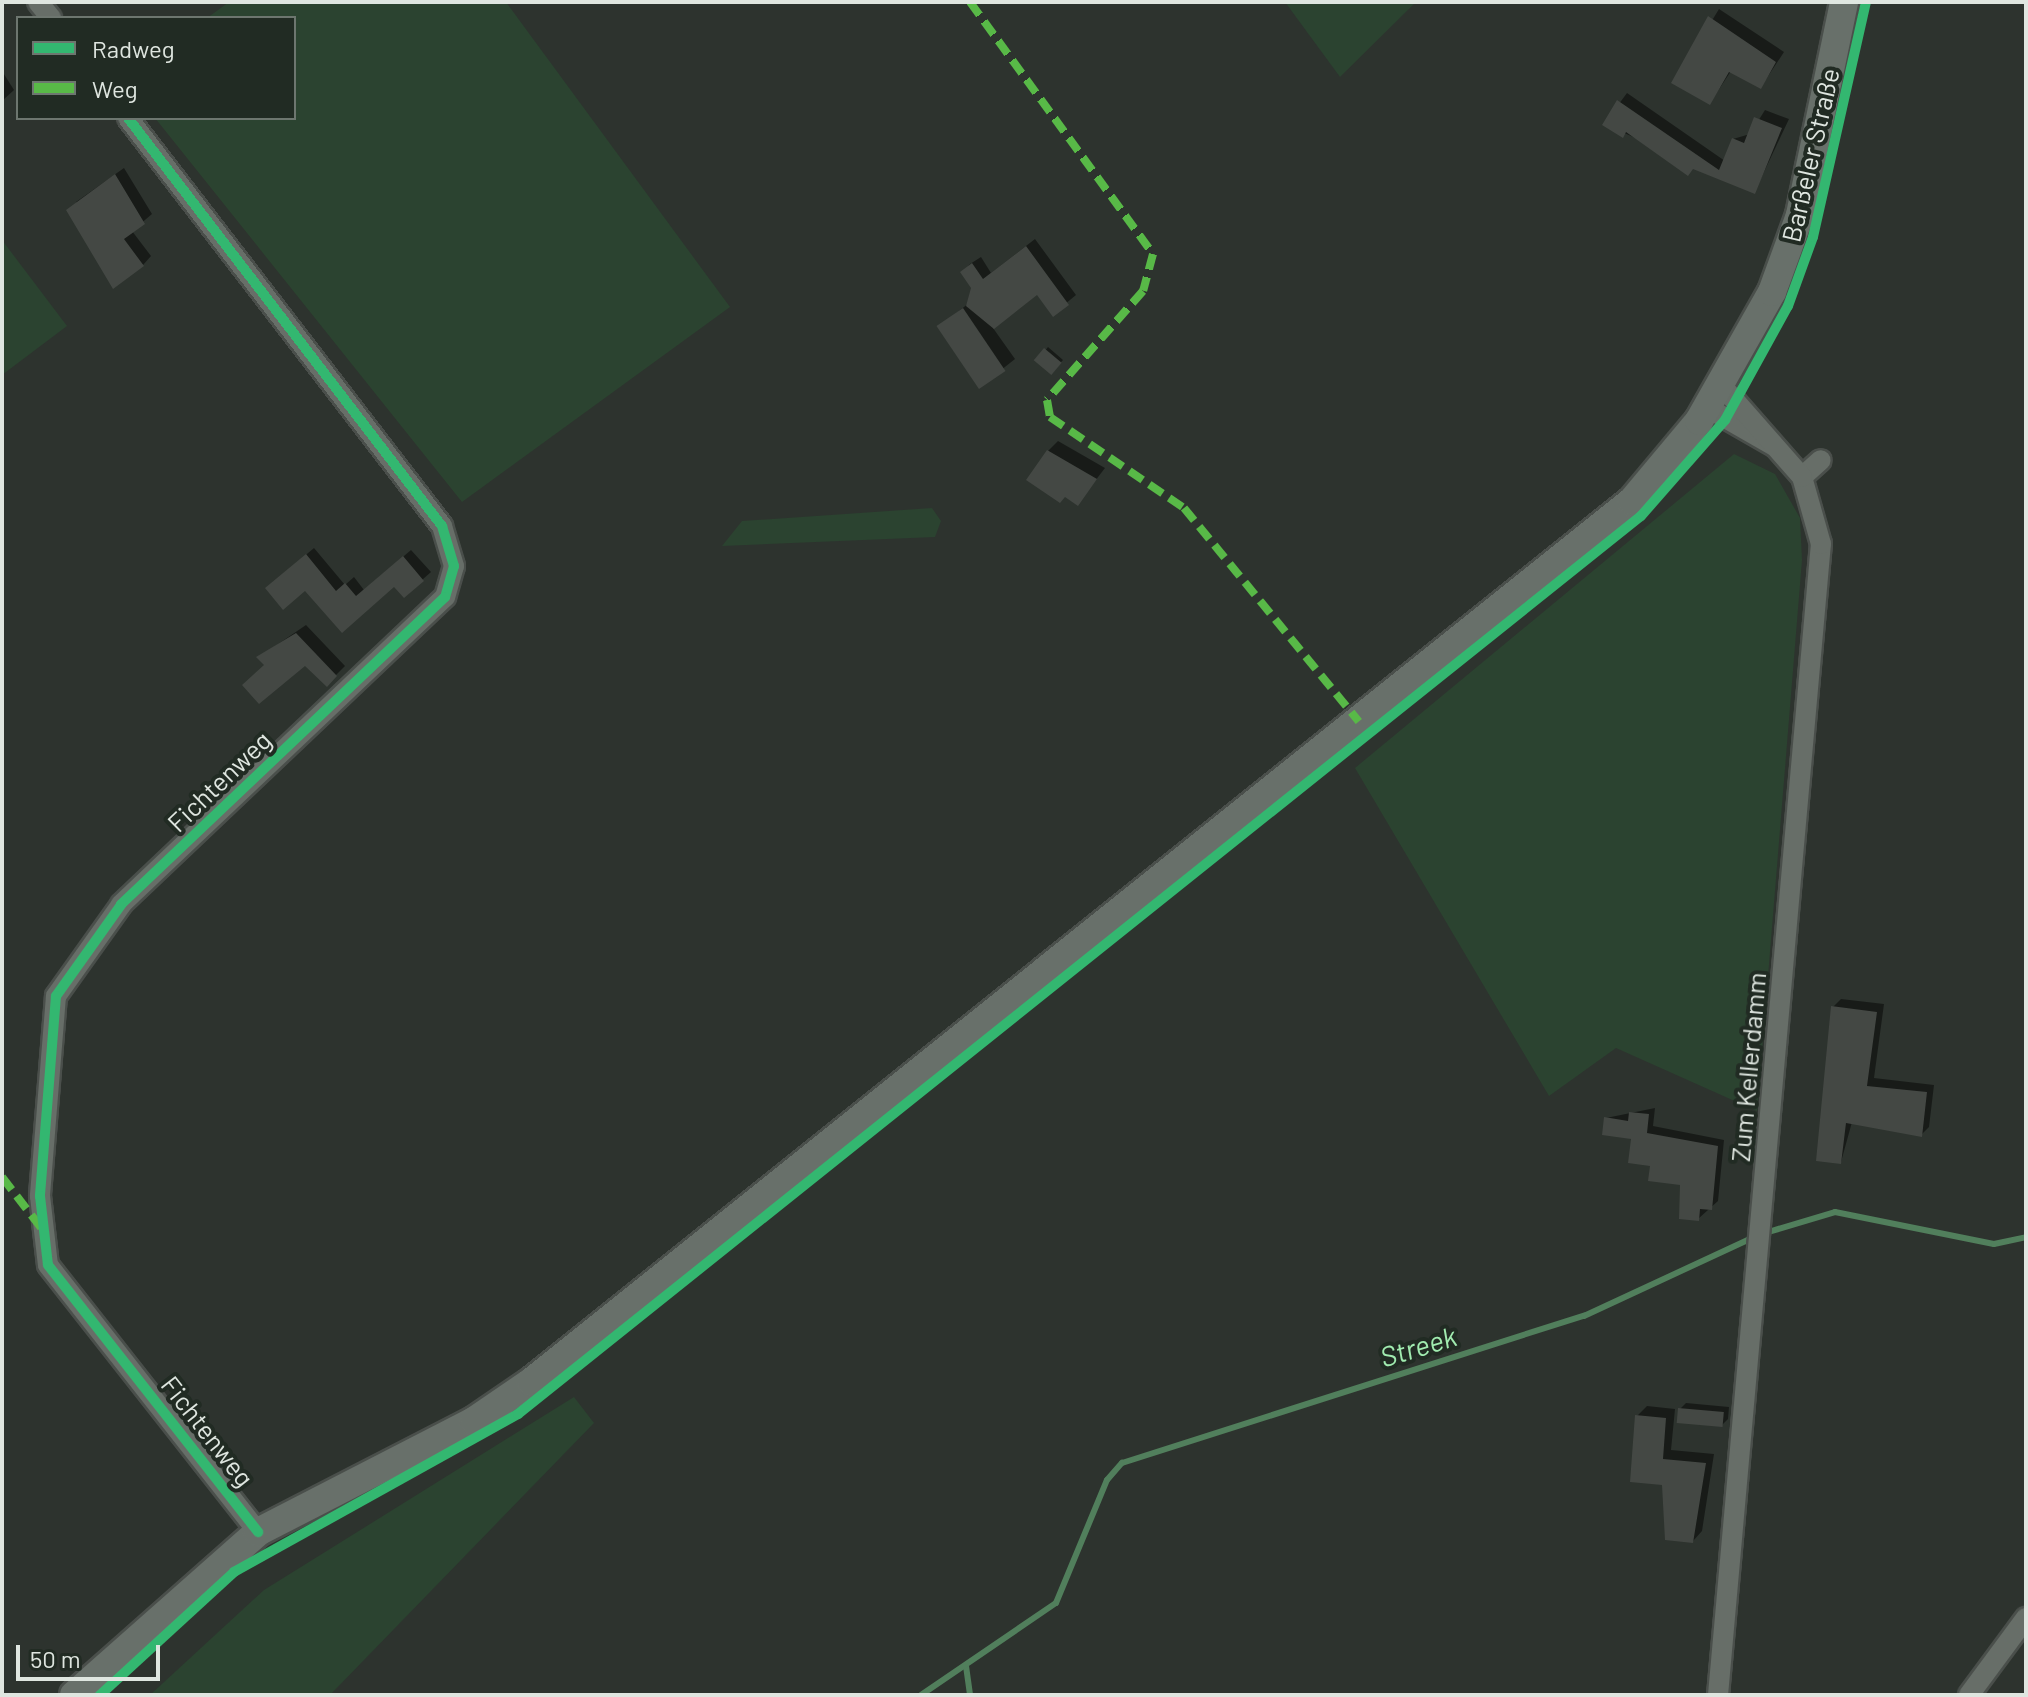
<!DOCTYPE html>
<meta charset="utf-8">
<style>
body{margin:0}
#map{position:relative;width:2028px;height:1697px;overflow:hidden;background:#2d332e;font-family:Barlow,sans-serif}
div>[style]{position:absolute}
.green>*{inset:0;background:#2b4330}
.shadow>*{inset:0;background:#0007}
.stream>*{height:6px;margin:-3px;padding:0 3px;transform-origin:3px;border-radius:3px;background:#517f5c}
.building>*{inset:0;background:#444844;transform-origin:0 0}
.roads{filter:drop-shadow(2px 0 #4a4f4b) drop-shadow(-2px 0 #4a4f4b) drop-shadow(0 2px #4a4f4b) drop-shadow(0 -2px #4a4f4b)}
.street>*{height:20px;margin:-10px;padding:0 10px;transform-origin:10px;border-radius:10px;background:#676e68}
.secondary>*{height:28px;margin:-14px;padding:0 14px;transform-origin:14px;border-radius:14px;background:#68706a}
.quiet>*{height:8px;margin-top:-4px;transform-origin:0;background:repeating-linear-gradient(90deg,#58b947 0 16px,transparent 0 24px)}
.cycleway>*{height:10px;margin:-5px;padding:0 5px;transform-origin:5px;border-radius:5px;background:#33b770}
span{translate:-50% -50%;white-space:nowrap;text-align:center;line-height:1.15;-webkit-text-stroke:8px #212b23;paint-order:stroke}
.street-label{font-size:26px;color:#dfe6e0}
.water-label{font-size:28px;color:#a1ecb0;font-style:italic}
.frame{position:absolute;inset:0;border:4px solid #dfe6e0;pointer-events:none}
.legend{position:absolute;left:16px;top:16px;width:280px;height:104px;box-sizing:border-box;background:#212b23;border:2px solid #6d766f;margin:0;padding:10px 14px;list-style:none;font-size:24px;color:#dfe6e0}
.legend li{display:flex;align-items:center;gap:16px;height:40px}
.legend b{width:40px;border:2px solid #6d766f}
.scale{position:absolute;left:16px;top:1645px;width:144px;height:36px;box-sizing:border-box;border:4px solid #dfe6e0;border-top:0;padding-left:10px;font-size:24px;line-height:28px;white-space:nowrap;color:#dfe6e0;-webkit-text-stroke:6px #212b23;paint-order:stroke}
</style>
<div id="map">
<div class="green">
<div style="clip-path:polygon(229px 2px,506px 2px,730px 307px,462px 502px,155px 118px,294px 118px,294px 18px,207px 18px)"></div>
<div style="clip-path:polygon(1285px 2px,1416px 2px,1340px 77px)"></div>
<div style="clip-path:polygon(2px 240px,67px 326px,2px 375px)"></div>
<div style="clip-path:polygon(1734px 454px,1775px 474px,1800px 518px,1802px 560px,1757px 1111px,1616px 1048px,1549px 1096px,1355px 768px)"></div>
<div style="clip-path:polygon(932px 508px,941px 521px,935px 537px,722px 546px,742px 521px)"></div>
<div style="clip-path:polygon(574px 1397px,594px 1423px,330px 1695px,150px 1695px,264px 1590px)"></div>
</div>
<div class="shadow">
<div style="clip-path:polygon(1719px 9px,1784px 52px,1761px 87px,1731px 71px,1710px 103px,1674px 83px)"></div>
<div style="clip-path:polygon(2px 71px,14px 90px,2px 101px)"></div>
<div style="clip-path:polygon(1627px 93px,1725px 161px,1733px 139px,1750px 134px,1765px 110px,1789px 119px,1755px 191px,1604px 124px)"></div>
<div style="clip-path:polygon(124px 168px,152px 214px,132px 231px,151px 256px,143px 265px,76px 202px)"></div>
<div style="clip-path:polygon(1035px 239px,1076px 295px,1053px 314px,1037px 292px,993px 328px,1015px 359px,981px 386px,939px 327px,969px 303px,973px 288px,963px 272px,970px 264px,981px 257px,991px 273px)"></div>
<div style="clip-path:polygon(1048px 347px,1063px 360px,1052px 372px,1037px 361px)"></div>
<div style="clip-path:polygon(1058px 441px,1105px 468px,1078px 503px,1066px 495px,1048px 451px)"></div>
<div style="clip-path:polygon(314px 548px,345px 585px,354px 577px,364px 590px,411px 550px,431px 572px,404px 596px,394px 584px,342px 630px,305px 588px,275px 581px)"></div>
<div style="clip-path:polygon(306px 625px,345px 666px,327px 684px,306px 663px,266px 664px,259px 657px)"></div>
<div style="clip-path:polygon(1841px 999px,1884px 1004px,1874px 1078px,1934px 1085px,1929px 1127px,1921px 1135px,1852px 1122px,1841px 1162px,1833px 1007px)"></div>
<div style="clip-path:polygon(1655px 1108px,1653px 1126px,1724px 1140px,1718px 1201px,1698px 1219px,1682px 1183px,1606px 1118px)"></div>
<div style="clip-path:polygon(1686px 1403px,1729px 1407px,1728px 1419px,1722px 1425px,1680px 1409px)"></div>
<div style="clip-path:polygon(1647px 1406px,1675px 1409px,1671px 1450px,1714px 1454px,1702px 1531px,1693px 1541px,1637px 1416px)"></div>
</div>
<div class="stream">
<div style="left:1765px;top:1233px;width:73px;rotate:-16.7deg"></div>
<div style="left:1835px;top:1212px;width:162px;rotate:11.4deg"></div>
<div style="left:1994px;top:1244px;width:33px;rotate:-12deg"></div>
<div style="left:966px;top:1666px;width:29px;rotate:82deg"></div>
<div style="left:921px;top:1695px;width:163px;rotate:-34.3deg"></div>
<div style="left:1056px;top:1603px;width:133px;rotate:-67.5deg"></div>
<div style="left:1107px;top:1480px;width:23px;rotate:-49deg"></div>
<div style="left:1122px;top:1463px;width:485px;rotate:-17.7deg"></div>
<div style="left:1584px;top:1316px;width:187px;rotate:-24.9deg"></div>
</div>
<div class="building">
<div style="clip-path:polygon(1708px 16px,1776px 62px,1761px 89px,1729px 72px,1710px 105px,1671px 83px)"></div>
<div style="clip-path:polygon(1617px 100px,1719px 170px,1732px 138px,1744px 143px,1754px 117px,1782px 128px,1755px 194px,1693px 169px,1688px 176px,1626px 132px,1623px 138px,1602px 125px)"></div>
<div style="clip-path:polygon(115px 174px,145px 224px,124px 239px,144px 266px,113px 289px,66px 210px)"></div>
<div style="clip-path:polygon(1026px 246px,1069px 305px,1053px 317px,1037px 295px,994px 329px,966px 306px,971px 288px,960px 272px,972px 263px,983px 279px)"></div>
<div style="left:963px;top:308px;width:76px;height:32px;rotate:56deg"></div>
<div style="left:1044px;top:348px;width:23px;height:16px;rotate:40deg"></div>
<div style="clip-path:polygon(1047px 450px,1097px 479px,1078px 506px,1065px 497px,1060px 503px,1026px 480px)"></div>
<div style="clip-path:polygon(306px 554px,336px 591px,345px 583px,356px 596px,403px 556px,424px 581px,404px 598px,394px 587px,342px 633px,305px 591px,283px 610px,265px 588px)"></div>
<div style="clip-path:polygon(296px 633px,337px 676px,327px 687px,305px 666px,259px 704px,242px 685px,264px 665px,256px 657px)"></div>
<div style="clip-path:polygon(1831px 1006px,1877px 1012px,1867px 1086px,1927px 1092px,1922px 1137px,1846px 1123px,1841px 1164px,1816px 1161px)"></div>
<div style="clip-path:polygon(1629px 1112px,1649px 1114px,1647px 1133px,1718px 1146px,1712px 1210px,1700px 1209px,1699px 1221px,1679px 1219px,1680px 1185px,1648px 1181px,1650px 1166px,1628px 1163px,1631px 1139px,1602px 1135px,1604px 1117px,1628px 1121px)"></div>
<div style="left:1678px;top:1408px;width:46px;height:15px;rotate:5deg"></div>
<div style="clip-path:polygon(1635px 1415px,1666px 1418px,1663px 1459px,1706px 1463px,1693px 1543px,1665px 1540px,1662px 1485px,1630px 1482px)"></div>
</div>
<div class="roads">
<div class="street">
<div style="left:38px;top:2px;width:21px;rotate:51deg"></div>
<div style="left:128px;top:118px;width:515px;rotate:52.42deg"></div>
<div style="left:442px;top:526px;width:42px;rotate:73.3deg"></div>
<div style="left:454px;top:566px;width:32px;rotate:106deg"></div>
<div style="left:445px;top:597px;width:447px;rotate:136.5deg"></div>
<div style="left:121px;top:905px;width:112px;rotate:125.5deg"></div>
<div style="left:56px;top:996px;width:201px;rotate:94.6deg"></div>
<div style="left:40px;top:1196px;width:69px;rotate:83.4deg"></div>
<div style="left:48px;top:1265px;width:340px;rotate:51.8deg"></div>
<div style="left:1708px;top:408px;width:76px;rotate:29.9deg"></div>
<div style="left:1802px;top:477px;width:25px;rotate:-42deg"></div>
<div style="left:1718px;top:1695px;width:1156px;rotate:-84.89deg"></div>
<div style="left:1821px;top:544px;width:70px;rotate:-105.8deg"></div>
<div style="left:1802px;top:477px;width:121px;rotate:-131.3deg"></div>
<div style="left:1969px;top:1695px;width:96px;rotate:-53.5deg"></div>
</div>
<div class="secondary">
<div style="left:74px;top:1695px;width:246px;rotate:-41.5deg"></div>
<div style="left:258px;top:1532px;width:243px;rotate:-27.2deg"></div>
<div style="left:474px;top:1421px;width:69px;rotate:-34.4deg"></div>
<div style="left:531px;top:1382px;width:1410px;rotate:-38.67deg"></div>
<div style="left:1632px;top:501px;width:104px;rotate:-50.1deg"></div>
<div style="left:1699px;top:421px;width:148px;rotate:-60.5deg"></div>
<div style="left:1772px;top:292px;width:82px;rotate:-70deg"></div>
<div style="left:1800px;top:215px;width:217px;rotate:-78.3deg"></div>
</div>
</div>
<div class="quiet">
<div style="left:970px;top:2px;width:311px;rotate:54deg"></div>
<div style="left:1153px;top:254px;width:38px;rotate:105deg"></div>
<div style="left:1143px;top:291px;width:145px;rotate:131.4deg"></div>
<div style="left:1047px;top:400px;width:17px;rotate:80deg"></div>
<div style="left:1050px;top:417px;width:162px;rotate:34.2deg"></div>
<div style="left:1184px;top:508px;width:276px;rotate:50.7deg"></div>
<div style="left:2px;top:1177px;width:66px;rotate:52.4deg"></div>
</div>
<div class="cycleway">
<div style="left:128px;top:118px;width:515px;rotate:52.42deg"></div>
<div style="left:442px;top:526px;width:42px;rotate:73.3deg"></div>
<div style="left:454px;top:566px;width:32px;rotate:106deg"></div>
<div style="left:445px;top:597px;width:447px;rotate:136.5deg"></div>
<div style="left:121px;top:905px;width:112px;rotate:125.5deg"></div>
<div style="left:56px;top:996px;width:201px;rotate:94.6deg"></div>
<div style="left:40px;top:1196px;width:69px;rotate:83.4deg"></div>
<div style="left:48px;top:1265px;width:340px;rotate:51.8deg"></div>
<div style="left:100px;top:1695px;width:182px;rotate:-42.5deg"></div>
<div style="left:234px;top:1572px;width:325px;rotate:-29.1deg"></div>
<div style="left:518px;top:1414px;width:1438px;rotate:-38.65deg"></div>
<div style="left:1641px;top:516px;width:128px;rotate:-48.8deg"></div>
<div style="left:1725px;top:420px;width:130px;rotate:-61.1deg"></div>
<div style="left:1788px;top:306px;width:73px;rotate:-70.1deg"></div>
<div style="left:1813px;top:237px;width:241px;rotate:-77.3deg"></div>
</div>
<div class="street-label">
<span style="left:1810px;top:155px;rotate:-77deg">Barßeler Straße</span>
<span style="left:219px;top:781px;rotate:-44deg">Fichtenweg</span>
<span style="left:1748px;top:1067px;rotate:-85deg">Zum Kellerdamm</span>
<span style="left:208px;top:1431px;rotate:52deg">Fichtenweg</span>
</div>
<div class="water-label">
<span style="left:1418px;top:1346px;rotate:-17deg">Streek</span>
</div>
<div class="frame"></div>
<ul class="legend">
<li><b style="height:10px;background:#33b770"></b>Radweg</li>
<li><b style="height:10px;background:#58b947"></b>Weg</li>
</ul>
<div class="scale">50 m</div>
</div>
